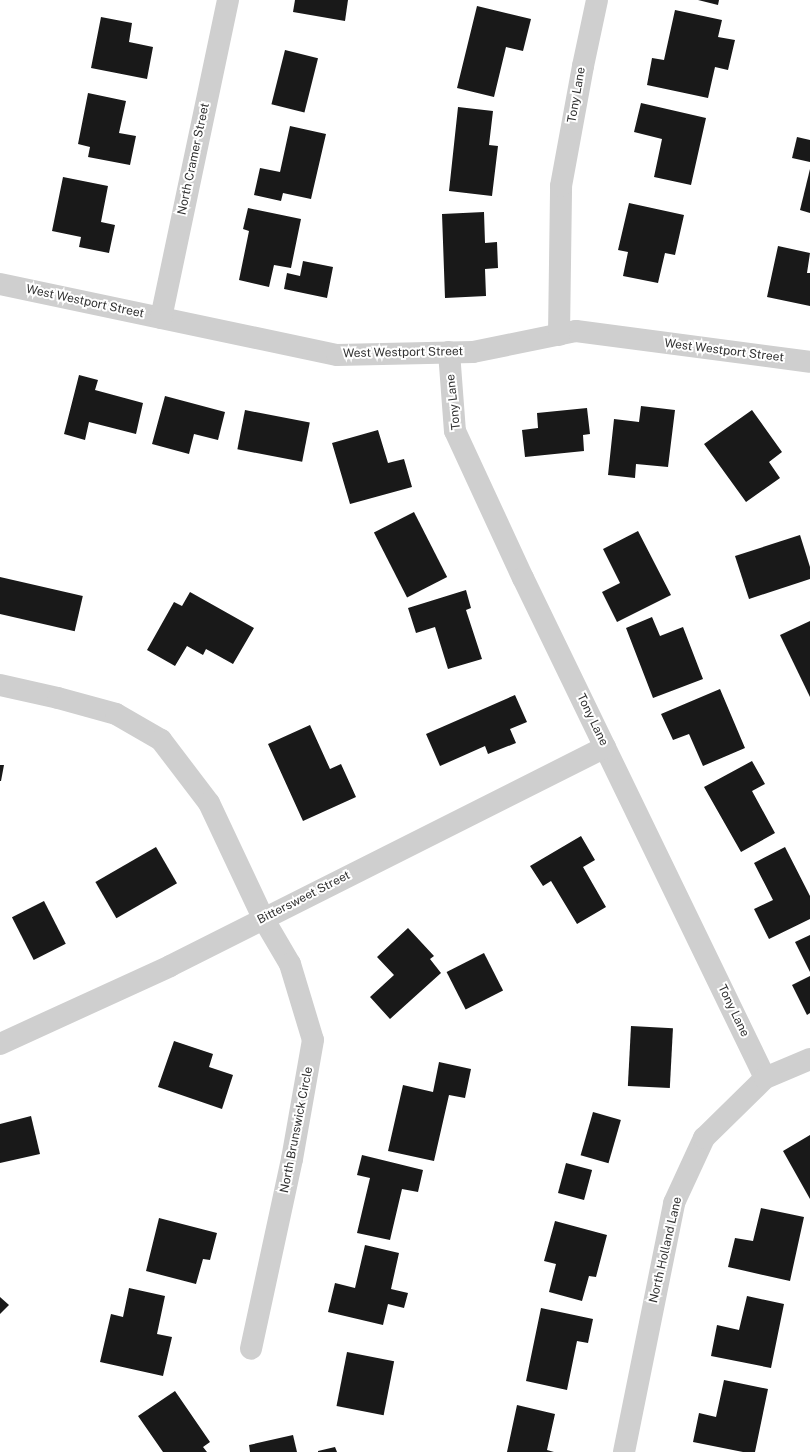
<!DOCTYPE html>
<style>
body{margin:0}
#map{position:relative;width:810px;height:1452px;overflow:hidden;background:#fff;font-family:"Public Sans",sans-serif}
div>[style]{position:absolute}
.building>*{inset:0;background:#191919;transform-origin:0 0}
.minor>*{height:22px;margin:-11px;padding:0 11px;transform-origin:11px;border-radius:11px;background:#cfcfcf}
span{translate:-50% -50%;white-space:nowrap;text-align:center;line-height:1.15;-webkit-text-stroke:4px #fff;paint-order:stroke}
.street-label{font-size:12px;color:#323232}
</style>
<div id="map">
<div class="building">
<div style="clip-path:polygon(295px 0,348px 0,345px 21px,293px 12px)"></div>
<div style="clip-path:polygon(698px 0,719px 0,718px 5px)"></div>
<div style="clip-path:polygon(477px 6px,531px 19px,523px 51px,506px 47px,494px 97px,457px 88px)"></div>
<div style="clip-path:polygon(675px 10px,722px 20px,718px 37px,735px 40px,728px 70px,715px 67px,708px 98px,647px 85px,652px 58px,664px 60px)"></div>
<div style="clip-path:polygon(101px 17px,132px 23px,129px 42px,153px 47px,147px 79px,91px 68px)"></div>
<div style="left:285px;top:50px;width:34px;height:56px;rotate:14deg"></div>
<div style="clip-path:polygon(88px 93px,126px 101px,119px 133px,136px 136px,130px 165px,88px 157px,90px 147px,78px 144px)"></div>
<div style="clip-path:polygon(641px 103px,706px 118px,691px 185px,654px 177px,662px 139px,634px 132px)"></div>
<div style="clip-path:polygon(458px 107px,493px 111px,489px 145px,498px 146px,492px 196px,449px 191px)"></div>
<div style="clip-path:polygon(290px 126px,326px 134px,311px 199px,283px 193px,281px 201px,254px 195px,260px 168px,280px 172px)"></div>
<div style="clip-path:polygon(797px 137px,810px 140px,810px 162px,792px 158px)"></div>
<div style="clip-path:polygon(810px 169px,810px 213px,800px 210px)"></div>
<div style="clip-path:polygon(63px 177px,108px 186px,101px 222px,115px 225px,109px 253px,79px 247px,81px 237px,52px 231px)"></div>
<div style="clip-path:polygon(629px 203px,684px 215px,675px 255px,665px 253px,658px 283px,623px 276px,628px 252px,618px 250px)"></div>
<div style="clip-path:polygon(248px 208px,301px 219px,291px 268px,274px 265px,269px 287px,239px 280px,249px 231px,243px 229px)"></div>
<div style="clip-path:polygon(484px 212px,485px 243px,497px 242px,498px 268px,485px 269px,486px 296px,445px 298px,442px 214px)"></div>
<div style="clip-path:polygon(778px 246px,810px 253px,807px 273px,810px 273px,810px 306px,767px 297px)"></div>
<div style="clip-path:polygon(303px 261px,333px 267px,327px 298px,284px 289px,287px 273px,300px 276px)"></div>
<div style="clip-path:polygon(79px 375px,98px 380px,95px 390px,143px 403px,136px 434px,89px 422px,85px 440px,64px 434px)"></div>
<div style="clip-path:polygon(165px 396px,225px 412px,218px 440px,194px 434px,189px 454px,152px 444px)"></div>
<div style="clip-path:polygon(641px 406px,675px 410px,668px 467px,636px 464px,635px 478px,608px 475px,614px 419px,639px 422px)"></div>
<div style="clip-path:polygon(587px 408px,590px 434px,583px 435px,584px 451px,525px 457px,522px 430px,538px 428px,537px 413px)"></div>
<div style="left:245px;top:410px;width:66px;height:40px;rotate:11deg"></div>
<div style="clip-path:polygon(752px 410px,782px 452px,769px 462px,780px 478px,746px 502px,704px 444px)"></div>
<div style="clip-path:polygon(378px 430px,388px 463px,404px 459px,412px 487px,350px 504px,332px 443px)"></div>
<div style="left:414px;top:512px;width:73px;height:45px;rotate:63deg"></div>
<div style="clip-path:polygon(638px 531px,671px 595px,617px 622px,602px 592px,620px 583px,603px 549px)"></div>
<div style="clip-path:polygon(800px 535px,810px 567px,810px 579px,749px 599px,735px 556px)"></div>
<div style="left:0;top:577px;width:85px;height:36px;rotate:13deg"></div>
<div style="clip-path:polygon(466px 590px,471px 608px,466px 610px,482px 659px,448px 669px,435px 627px,416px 633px,408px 608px)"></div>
<div style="clip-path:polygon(190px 592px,254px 628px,233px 664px,206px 649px,203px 655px,187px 646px,175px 666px,147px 650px,174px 602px,182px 606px)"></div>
<div style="clip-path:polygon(652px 617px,660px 636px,683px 627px,703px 679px,653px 698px,626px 628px)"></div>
<div style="clip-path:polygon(810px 621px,810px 697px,780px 635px)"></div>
<div style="clip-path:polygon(720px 689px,745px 748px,703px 766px,689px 734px,673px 740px,661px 714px)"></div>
<div style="clip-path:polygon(515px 695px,527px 722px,510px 729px,516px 743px,488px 754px,485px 746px,440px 766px,426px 734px)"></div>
<div style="clip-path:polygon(310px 725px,330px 769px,341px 764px,356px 797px,303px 821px,268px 744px)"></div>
<div style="clip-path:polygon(752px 761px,765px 784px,752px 791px,775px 833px,741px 852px,704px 787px)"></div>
<div style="clip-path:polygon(0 765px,4px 765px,1px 781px,0 781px)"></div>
<div style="clip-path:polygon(581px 836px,595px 860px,583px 867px,606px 907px,577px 924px,551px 881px,543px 886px,530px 866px)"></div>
<div style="left:156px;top:847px;width:42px;height:70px;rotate:60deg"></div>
<div style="clip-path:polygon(785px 847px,810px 896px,810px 919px,769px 939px,754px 909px,773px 900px,754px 863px)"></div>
<div style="left:44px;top:901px;width:48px;height:36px;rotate:63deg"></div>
<div style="clip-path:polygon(408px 928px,434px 956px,430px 959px,441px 973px,390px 1019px,370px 997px,394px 975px,377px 957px)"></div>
<div style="clip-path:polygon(810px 935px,810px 972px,795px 942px)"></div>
<div style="left:484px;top:953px;width:42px;height:42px;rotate:63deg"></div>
<div style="clip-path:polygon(810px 976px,810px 1013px,807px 1015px,792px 985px)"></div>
<div style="left:631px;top:1026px;width:42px;height:60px;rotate:3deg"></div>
<div style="clip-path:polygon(174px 1041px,213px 1054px,209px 1067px,233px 1075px,222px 1109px,158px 1087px)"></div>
<div style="clip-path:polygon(439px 1062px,471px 1069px,465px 1098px,449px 1095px,434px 1161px,388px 1151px,403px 1085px,433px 1092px)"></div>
<div style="left:593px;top:1112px;width:29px;height:45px;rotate:16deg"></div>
<div style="clip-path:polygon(31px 1116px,40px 1154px,0 1163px,0 1124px)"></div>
<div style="clip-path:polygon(810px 1135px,810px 1199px,783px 1151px)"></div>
<div style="clip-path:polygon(362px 1155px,423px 1170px,418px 1192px,402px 1189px,390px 1240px,357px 1233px,370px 1178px,357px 1175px)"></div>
<div style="left:566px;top:1163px;width:27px;height:31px;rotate:15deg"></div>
<div style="clip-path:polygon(761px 1208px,804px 1217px,790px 1281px,728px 1267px,735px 1238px,753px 1241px)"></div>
<div style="clip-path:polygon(159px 1218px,217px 1233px,210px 1260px,203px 1259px,196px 1284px,146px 1271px)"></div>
<div style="clip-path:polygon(555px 1221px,607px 1235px,596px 1277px,589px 1276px,582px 1301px,549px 1292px,556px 1264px,544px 1261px)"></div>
<div style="clip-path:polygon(365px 1245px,399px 1253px,391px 1289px,408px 1293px,404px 1308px,388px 1304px,383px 1325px,328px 1312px,335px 1283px,355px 1288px)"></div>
<div style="clip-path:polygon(129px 1288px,165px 1296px,157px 1334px,172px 1337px,163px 1376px,100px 1362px,111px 1314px,123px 1317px)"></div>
<div style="clip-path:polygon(747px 1296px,784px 1304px,771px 1368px,711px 1356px,717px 1325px,739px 1330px)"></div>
<div style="clip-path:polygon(0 1297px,9px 1305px,0 1314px)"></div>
<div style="clip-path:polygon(541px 1308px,593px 1319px,588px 1343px,577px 1341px,567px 1390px,526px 1381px)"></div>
<div style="left:347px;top:1352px;width:48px;height:55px;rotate:11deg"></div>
<div style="clip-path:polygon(724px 1380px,768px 1389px,755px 1452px,743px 1452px,693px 1442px,699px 1413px,716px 1417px)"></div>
<div style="clip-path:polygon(175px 1391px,210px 1442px,203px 1447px,207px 1452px,163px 1452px,138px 1416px)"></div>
<div style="clip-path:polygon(517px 1405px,555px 1414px,547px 1450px,554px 1452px,507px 1452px)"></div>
<div style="clip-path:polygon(293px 1435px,297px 1452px,250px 1452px,249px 1445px)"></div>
<div style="clip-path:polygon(335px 1447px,337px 1452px,318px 1452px,318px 1451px)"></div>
</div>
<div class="minor">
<div style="left:0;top:284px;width:344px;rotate:11.9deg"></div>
<div style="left:337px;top:355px;width:136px;rotate:-1.3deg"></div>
<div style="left:473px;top:352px;width:105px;rotate:-11.5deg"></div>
<div style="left:576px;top:331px;width:236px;rotate:7.5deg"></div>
<div style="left:161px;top:318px;width:325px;rotate:-78.1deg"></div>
<div style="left:559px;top:335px;width:149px;rotate:-89.2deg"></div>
<div style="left:561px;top:186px;width:122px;rotate:-79.6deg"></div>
<div style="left:583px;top:66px;width:67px;rotate:-78deg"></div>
<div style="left:449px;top:352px;width:79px;rotate:85.7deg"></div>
<div style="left:455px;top:431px;width:162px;rotate:65.2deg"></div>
<div style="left:523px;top:578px;width:555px;rotate:64.17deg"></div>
<div style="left:0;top:685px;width:59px;rotate:12.6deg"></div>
<div style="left:58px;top:698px;width:60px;rotate:15.4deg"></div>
<div style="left:116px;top:714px;width:52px;rotate:30deg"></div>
<div style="left:161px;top:740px;width:79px;rotate:52.7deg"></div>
<div style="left:209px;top:803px;width:127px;rotate:64.8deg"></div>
<div style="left:263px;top:918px;width:53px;rotate:59.6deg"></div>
<div style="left:290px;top:964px;width:79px;rotate:73.2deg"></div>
<div style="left:313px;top:1040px;width:121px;rotate:100deg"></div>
<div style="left:292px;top:1159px;width:194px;rotate:102.2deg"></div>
<div style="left:0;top:1044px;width:187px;rotate:-24.6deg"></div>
<div style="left:170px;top:966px;width:487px;rotate:-26.7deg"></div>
<div style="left:624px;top:1452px;width:254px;rotate:-78.6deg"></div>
<div style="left:674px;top:1203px;width:72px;rotate:-65.2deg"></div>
<div style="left:704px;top:1138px;width:86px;rotate:-44.5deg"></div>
<div style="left:765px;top:1078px;width:49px;rotate:-22.9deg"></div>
</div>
<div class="street-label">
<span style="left:577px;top:95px;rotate:-80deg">Tony Lane</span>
<span style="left:194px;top:159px;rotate:-78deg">North Cramer Street</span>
<span style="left:85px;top:302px;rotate:12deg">West Westport Street</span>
<span style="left:724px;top:351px;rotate:7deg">West Westport Street</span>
<span style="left:403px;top:353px;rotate:-1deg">West Westport Street</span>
<span style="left:454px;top:402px;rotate:-96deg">Tony Lane</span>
<span style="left:592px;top:720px;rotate:64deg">Tony Lane</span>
<span style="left:304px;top:898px;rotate:-27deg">Bittersweet Street</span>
<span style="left:733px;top:1011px;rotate:64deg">Tony Lane</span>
<span style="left:297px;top:1130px;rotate:-79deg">North Brunswick Circle</span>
<span style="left:666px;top:1250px;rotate:-77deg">North Holland Lane</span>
</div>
</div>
